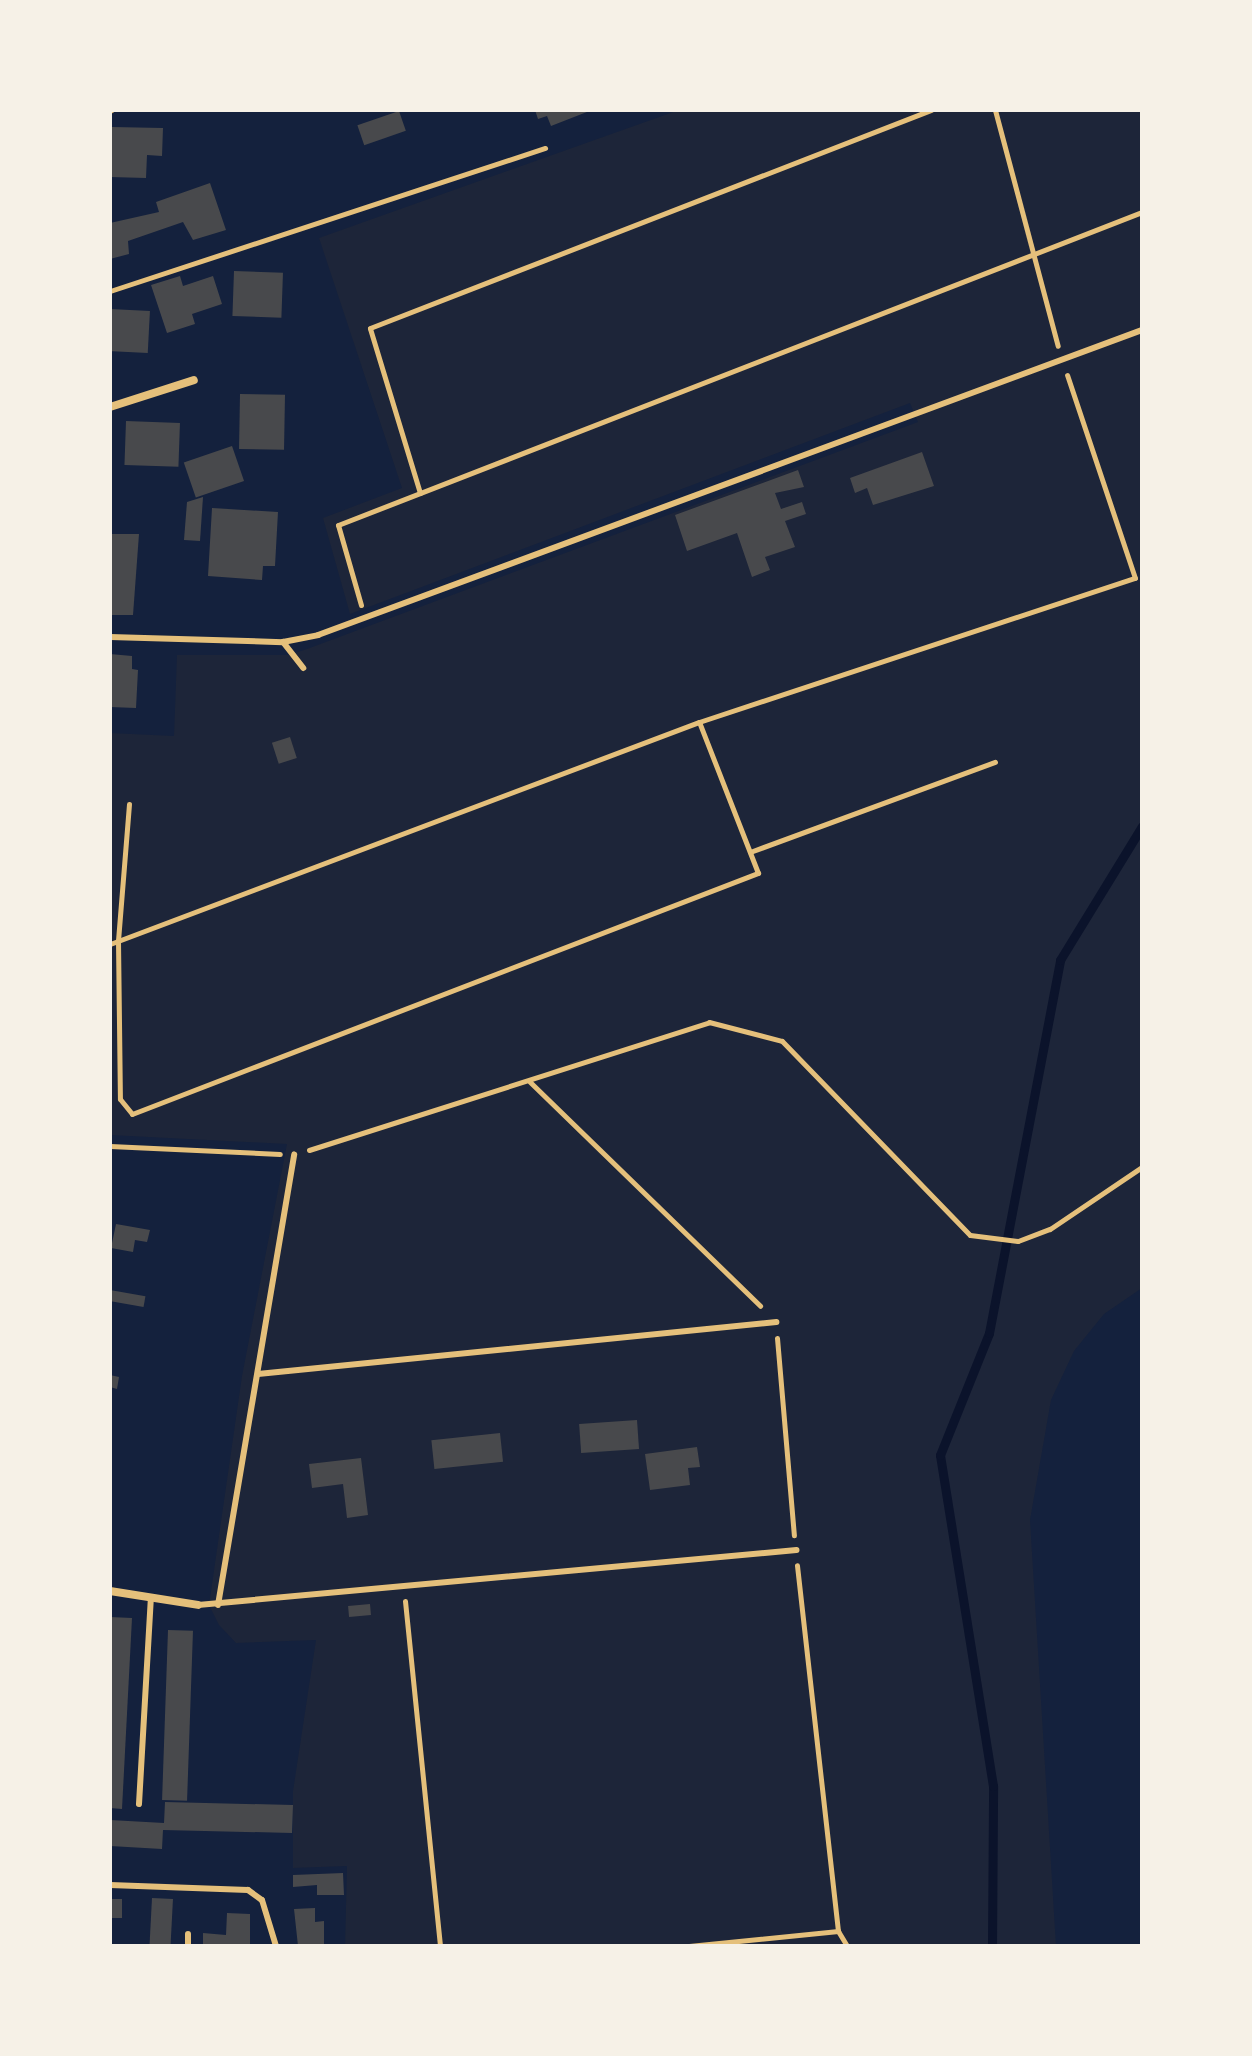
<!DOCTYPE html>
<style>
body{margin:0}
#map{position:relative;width:1252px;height:2056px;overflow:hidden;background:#14213d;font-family:Spectral,serif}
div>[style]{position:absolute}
.green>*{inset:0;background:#1d2539}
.stream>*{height:9px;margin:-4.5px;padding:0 4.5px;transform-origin:4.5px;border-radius:4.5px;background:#0b132b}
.building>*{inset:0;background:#48494c;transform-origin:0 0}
.path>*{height:5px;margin:-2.5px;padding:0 2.5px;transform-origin:2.5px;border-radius:2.5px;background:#e5c07b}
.service>*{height:6px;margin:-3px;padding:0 3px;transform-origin:3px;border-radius:3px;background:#e5c07b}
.minor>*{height:8px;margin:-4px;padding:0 4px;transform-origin:4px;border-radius:4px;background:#e5c07b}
span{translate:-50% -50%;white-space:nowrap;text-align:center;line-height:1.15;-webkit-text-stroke:8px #f6f1e7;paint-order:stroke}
.frame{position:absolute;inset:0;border:112px solid #f6f1e7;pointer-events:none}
</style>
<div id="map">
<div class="green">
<div style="clip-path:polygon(679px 110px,1142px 110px,1142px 1288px,1104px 1314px,1074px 1351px,1051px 1400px,1030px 1520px,1056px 1946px,345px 1946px,347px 1866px,293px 1868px,293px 1791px,316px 1640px,236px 1643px,219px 1625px,209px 1605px,242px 1376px,287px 1144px,110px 1135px,110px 733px,174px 736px,177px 655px,288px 655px,307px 649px,918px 422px,910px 403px,350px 614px,323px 518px,402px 488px,319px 238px)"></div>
</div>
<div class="stream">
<div style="left:992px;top:1946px;width:160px;rotate:-89.6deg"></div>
<div style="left:993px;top:1786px;width:335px;rotate:-99.1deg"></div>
<div style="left:940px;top:1455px;width:131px;rotate:-68.1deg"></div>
<div style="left:989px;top:1333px;width:380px;rotate:-79.2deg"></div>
<div style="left:1060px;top:960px;width:157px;rotate:-58.5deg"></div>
</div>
<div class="building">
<div style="clip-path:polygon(535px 110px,592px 110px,551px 126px,547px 116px,538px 119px)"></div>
<div style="left:399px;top:111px;width:21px;height:44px;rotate:71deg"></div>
<div style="clip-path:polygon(112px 127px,163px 128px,162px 156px,147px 155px,146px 178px,110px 177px)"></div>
<div style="clip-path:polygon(210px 183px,226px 230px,193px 240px,183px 222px,128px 241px,129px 254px,110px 259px,110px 223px,159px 212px,156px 202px)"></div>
<div style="left:234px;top:271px;width:49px;height:45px;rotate:2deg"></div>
<div style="clip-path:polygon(180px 276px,183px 286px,213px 276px,222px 304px,192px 314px,195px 324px,167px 333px,151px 285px)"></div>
<div style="left:110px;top:309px;width:40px;height:42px;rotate:3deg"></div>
<div style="left:240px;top:394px;width:45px;height:55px;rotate:1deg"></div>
<div style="left:126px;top:421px;width:54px;height:44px;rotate:2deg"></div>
<div style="left:232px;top:446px;width:37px;height:51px;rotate:71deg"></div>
<div style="clip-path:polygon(922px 452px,934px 486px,873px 505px,867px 488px,855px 493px,850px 478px)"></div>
<div style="clip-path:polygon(798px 470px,804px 487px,775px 493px,781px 509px,802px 502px,806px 514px,785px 521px,795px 547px,765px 557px,770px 570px,752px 577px,737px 533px,687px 551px,675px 515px)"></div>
<div style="clip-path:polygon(203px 497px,200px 541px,184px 540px,187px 502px)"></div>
<div style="clip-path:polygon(212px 508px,278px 512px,275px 566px,263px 566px,262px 580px,208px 576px)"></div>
<div style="clip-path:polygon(110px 534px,139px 534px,133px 615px,110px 615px)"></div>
<div style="clip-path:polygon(110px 654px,132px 656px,132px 669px,138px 670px,136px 708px,110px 707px)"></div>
<div style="left:290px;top:737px;width:22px;height:19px;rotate:72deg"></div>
<div style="clip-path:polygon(116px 1224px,150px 1230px,147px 1242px,135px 1240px,133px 1252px,111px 1248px)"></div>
<div style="left:110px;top:1290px;width:36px;height:11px;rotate:10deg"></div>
<div style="clip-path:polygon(110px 1375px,119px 1377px,117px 1389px,110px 1387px)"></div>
<div style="left:637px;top:1420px;width:29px;height:58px;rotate:86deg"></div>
<div style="left:500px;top:1433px;width:29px;height:69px;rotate:84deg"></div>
<div style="clip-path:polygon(697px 1447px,700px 1467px,688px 1468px,690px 1485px,650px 1490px,645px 1454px)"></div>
<div style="clip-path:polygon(361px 1458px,368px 1515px,347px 1518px,343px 1484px,312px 1488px,309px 1464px)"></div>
<div style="left:370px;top:1604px;width:11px;height:22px;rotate:85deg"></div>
<div style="clip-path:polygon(110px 1617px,132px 1618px,122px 1809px,110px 1808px)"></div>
<div style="left:168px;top:1630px;width:25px;height:170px;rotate:2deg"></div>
<div style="clip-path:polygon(165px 1802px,293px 1805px,292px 1833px,163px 1830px,162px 1849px,110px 1846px,110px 1820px,164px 1823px)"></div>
<div style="clip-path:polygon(343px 1873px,344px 1895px,317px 1895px,317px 1885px,293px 1887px,293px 1875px)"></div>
<div style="left:152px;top:1898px;width:21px;height:48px;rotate:3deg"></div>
<div style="left:110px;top:1899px;width:12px;height:19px"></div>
<div style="clip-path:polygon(315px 1908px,315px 1922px,324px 1921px,324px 1946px,298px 1946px,294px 1909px)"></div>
<div style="clip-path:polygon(227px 1913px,250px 1914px,250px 1946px,203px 1946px,203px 1933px,226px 1935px)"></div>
</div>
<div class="path">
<div style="left:995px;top:110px;width:244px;rotate:75.1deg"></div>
<div style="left:110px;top:291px;width:458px;rotate:-18.2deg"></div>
<div style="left:420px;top:493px;width:172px;rotate:-106.9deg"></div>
<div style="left:370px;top:328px;width:602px;rotate:-21.24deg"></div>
<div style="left:361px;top:605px;width:83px;rotate:-106deg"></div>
<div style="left:338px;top:525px;width:863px;rotate:-21.27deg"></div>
<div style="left:129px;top:804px;width:137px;rotate:94.6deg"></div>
<div style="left:118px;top:941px;width:158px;rotate:89.3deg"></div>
<div style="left:120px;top:1099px;width:19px;rotate:51deg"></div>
<div style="left:132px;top:1114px;width:671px;rotate:-21.06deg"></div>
<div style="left:758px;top:873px;width:162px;rotate:-111.3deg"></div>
<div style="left:750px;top:852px;width:261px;rotate:-20.2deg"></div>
<div style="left:110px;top:944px;width:629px;rotate:-20.65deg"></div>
<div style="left:699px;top:722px;width:459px;rotate:-18.3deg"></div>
<div style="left:1135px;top:578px;width:214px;rotate:-108.5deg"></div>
<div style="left:530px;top:1082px;width:321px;rotate:44.2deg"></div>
<div style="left:110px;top:1146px;width:170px;rotate:2.7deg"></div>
<div style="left:309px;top:1150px;width:420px;rotate:-17.7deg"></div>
<div style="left:709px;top:1022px;width:75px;rotate:14.6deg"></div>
<div style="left:782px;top:1041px;width:270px;rotate:45.9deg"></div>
<div style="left:970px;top:1235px;width:48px;rotate:7.1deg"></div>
<div style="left:1018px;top:1241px;width:34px;rotate:-21deg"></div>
<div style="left:1050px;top:1229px;width:111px;rotate:-34deg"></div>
<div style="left:777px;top:1338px;width:198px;rotate:85.1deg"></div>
<div style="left:405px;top:1601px;width:347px;rotate:84.2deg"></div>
<div style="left:838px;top:1931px;width:17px;rotate:59deg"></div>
<div style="left:689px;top:1946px;width:150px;rotate:-5.7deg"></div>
<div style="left:838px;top:1931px;width:368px;rotate:-96.4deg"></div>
</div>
<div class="service">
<div style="left:110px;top:111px;width:2px;rotate:-27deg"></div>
<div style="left:110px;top:637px;width:173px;rotate:1.7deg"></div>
<div style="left:283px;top:642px;width:36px;rotate:-11deg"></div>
<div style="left:318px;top:635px;width:879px;rotate:-20.31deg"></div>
<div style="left:283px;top:642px;width:33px;rotate:52deg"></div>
<div style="left:258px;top:1374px;width:521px;rotate:-5.73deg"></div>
<div style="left:198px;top:1605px;width:601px;rotate:-5.25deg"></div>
<div style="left:218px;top:1605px;width:457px;rotate:-80.4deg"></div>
<div style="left:139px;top:1804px;width:206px;rotate:-86.7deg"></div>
<div style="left:110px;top:1885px;width:138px;rotate:2.1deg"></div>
<div style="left:248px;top:1890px;width:17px;rotate:36deg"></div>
<div style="left:262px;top:1900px;width:48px;rotate:73.1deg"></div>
<div style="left:188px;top:1946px;width:12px;rotate:-90deg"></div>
</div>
<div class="minor">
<div style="left:110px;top:407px;width:88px;rotate:-17.8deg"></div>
<div style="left:110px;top:1591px;width:89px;rotate:9deg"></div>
</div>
<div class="frame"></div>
</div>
